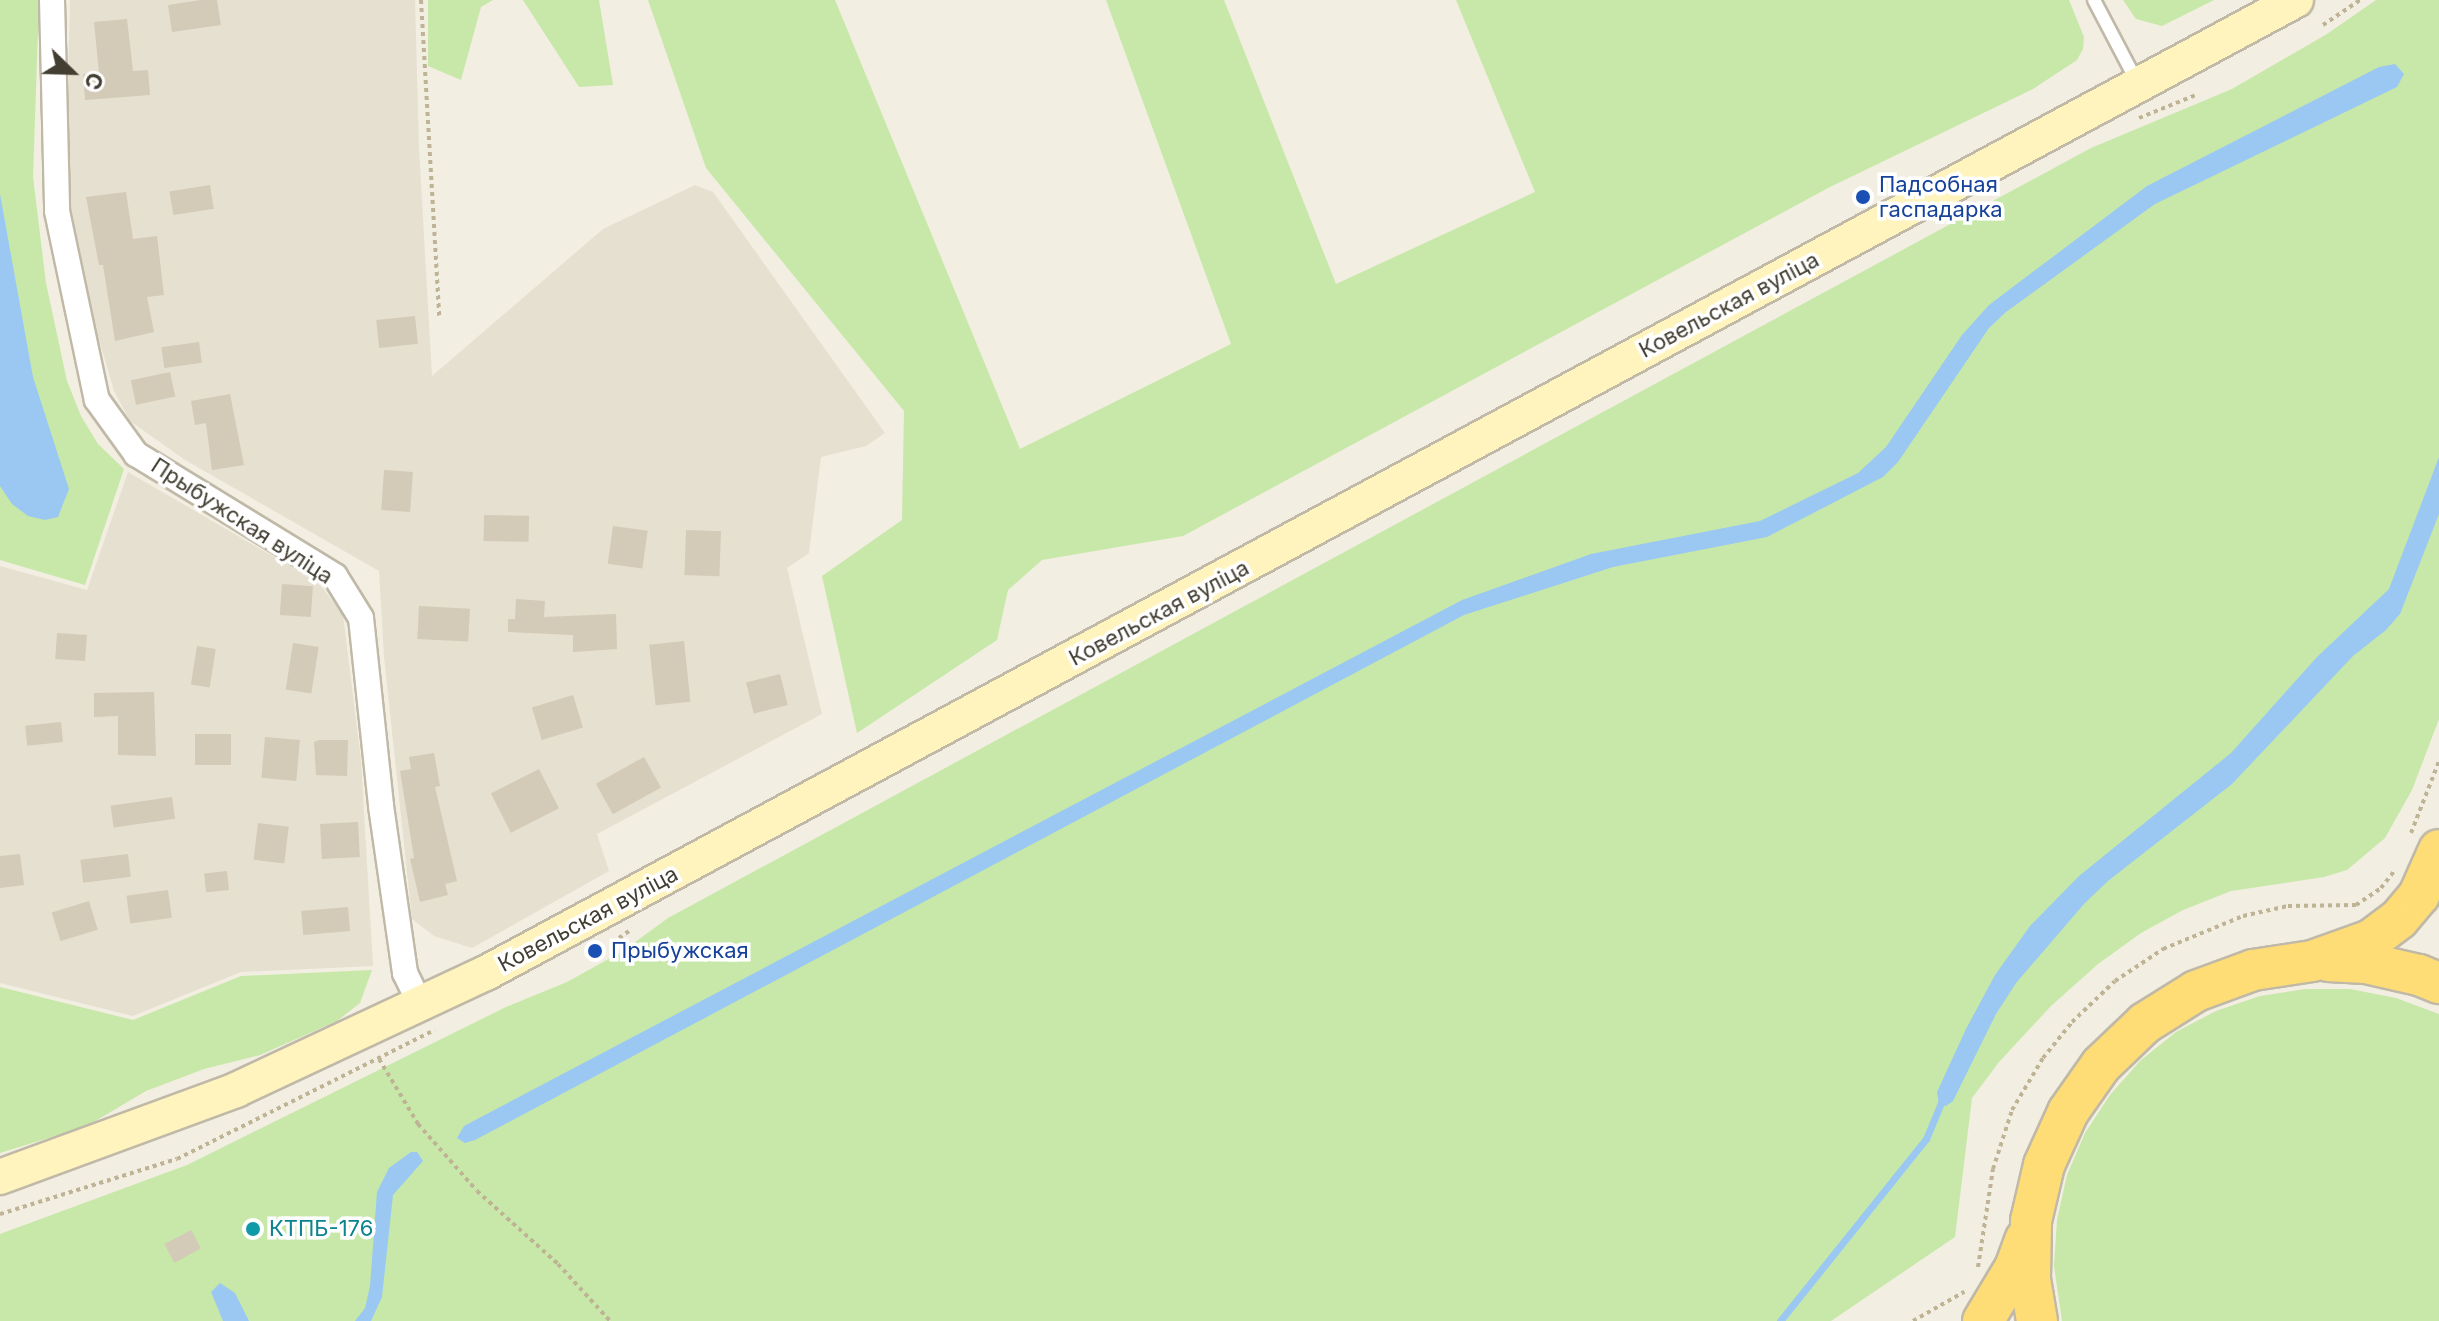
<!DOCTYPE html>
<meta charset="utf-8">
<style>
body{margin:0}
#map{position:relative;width:2439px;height:1321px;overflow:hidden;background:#f2eee2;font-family:Inter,sans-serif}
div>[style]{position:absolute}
.residential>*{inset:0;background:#e6e0d0}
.green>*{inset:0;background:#c7e8a8}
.water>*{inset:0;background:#9ac8f2}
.stream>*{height:7px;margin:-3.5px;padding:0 3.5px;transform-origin:3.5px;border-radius:3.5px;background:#9ac8f2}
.building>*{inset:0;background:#d3cab7;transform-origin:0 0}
.path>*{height:4px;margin-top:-2px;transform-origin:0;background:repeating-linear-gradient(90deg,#bfb395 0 4px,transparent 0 8px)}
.roads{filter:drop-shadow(2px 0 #c0b9a7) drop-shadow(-2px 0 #c0b9a7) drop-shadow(0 2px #c0b9a7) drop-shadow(0 -2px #c0b9a7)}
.service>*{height:12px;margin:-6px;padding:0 6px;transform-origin:6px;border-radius:6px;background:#fff}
.minor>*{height:24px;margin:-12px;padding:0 12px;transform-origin:12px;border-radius:12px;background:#fff}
.secondary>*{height:34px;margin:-17px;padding:0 17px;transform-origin:17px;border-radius:17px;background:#fff4be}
.trunk>*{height:40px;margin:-20px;padding:0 20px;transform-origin:20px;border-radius:20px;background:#ffdd76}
.dots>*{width:22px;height:22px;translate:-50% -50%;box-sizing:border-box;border:4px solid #fff;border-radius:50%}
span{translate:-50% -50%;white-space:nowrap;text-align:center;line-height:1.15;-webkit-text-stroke:7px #fff;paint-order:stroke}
.transit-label{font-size:22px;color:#164399}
.left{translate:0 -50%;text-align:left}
.street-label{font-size:22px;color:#433e32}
.culture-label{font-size:22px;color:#0d838f}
.north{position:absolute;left:32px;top:32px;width:80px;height:80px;-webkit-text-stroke:6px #fff;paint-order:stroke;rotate:113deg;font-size:22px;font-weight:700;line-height:32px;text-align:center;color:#433e32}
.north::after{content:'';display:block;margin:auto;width:28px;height:36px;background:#433e32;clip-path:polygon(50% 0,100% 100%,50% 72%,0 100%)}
</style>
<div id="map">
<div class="residential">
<div style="clip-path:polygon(70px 0,415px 0,419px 148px,432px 376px,603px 229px,695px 185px,713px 192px,885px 433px,866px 446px,821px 457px,809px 553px,787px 568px,822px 714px,597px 834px,609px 871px,472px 948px,434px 936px,412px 919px,384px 657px,379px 571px,185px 460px,130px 421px,114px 391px,90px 309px,72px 222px,67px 127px)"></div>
<div style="clip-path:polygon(128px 472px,319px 583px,343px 615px,361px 760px,373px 966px,241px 972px,133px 1016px,0 983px,0 566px,87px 590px)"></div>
</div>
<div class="green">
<div style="clip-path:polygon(0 0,39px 0,33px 177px,46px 283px,67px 381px,81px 416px,98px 444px,124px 469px,85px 585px,0 560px)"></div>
<div style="clip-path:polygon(428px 0,493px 0,481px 7px,461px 80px,428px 66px)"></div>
<div style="clip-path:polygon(523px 0,599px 0,613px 85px,579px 87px)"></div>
<div style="clip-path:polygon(648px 0,835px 0,1020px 449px,1231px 344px,1106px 0,1224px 0,1336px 284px,1535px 192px,1456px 0,2069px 0,2084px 37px,2083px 49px,2077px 60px,2033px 89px,1830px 187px,1183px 536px,1042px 560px,1008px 590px,997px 640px,857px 733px,822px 576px,902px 520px,904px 411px,706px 168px)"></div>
<div style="clip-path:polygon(2123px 0,2214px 0,2162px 26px,2136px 19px)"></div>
<div style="clip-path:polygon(2376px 0,2439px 0,2439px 719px,2412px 790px,2385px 838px,2347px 870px,2324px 877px,2231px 891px,2183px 910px,2141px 933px,2098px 964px,2051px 1006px,1999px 1062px,1972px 1098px,1955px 1237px,1831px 1321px,0 1321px,0 1234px,187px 1165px,506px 1007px,567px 982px,623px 951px,668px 918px,2091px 148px,2232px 89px,2327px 34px)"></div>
<div style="clip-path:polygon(372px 970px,360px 1003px,337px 1021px,260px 1055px,204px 1069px,146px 1091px,87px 1126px,0 1153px,0 987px,133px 1020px,241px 976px)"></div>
<div style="clip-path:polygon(2305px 989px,2350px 989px,2396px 998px,2439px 1014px,2439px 1321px,2062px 1321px,2054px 1266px,2057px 1220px,2067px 1175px,2085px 1133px,2110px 1095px,2140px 1061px,2176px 1032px,2216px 1011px,2260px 996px)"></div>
</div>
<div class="water">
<div style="clip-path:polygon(2395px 64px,2404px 74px,2397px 87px,2155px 204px,2006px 312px,1989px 328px,1898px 462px,1883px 477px,1767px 537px,1613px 567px,1464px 615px,475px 1140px,465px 1143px,457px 1138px,464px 1126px,1462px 600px,1591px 554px,1760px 521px,1858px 473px,1886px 447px,1962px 335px,1989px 305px,2147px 186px,2379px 67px)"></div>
<div style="clip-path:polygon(0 194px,33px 377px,69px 489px,58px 517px,45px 520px,28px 516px,12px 504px,0 486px)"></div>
<div style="clip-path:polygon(2439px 457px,2439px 514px,2400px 614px,2386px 630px,2353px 656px,2232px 784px,2108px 881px,2084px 904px,2016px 983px,1996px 1014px,1953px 1101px,1946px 1106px,1939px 1105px,1937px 1092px,1966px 1029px,1995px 975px,2030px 926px,2079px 876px,2231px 753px,2317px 657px,2389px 589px)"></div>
<div style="clip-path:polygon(411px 1152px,417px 1152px,423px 1161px,393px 1195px,382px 1297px,371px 1321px,355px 1321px,365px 1308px,370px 1286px,377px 1192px,389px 1168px)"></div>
<div style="clip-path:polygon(220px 1283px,235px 1293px,249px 1321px,223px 1321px,211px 1292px)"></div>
</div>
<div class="stream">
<div style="left:1780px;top:1321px;width:233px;rotate:-51.3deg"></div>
<div style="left:1926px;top:1139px;width:44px;rotate:-67.5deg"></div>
</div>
<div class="building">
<div style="clip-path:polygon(201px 0,217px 0,221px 25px,172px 32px,168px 5px)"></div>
<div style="clip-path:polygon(127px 19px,133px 71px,148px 70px,150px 95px,85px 100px,83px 74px,99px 73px,94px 22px)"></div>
<div style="left:210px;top:185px;width:24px;height:41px;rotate:81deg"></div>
<div style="clip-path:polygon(126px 192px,133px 239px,157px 236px,164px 295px,147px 297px,154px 332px,115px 341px,103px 265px,99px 265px,86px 197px)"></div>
<div style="left:415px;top:316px;width:28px;height:39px;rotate:84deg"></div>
<div style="left:199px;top:342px;width:21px;height:38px;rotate:82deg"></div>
<div style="left:170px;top:372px;width:25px;height:40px;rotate:78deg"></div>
<div style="clip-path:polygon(230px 394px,244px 465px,212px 470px,206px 423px,195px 425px,191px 401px)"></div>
<div style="left:384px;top:470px;width:29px;height:40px;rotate:4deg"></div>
<div style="left:484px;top:515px;width:45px;height:26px;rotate:1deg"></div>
<div style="left:613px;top:526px;width:35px;height:38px;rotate:8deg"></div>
<div style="left:686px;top:530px;width:35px;height:45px;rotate:2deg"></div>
<div style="left:282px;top:584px;width:31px;height:31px;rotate:4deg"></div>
<div style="clip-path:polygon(516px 599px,545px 601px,544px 617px,616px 614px,617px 649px,573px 652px,573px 635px,508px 632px,508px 619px,515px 619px)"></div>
<div style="left:419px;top:606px;width:51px;height:33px;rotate:3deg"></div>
<div style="left:57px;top:633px;width:30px;height:26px;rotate:4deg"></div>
<div style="left:684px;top:641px;width:61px;height:35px;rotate:84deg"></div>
<div style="left:293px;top:643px;width:26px;height:47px;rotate:9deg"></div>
<div style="left:197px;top:646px;width:19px;height:39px;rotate:9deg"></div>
<div style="left:780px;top:674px;width:32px;height:35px;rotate:76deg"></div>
<div style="clip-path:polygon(154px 692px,156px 756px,118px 755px,118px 716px,94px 717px,94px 693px)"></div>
<div style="left:573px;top:695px;width:34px;height:43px;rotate:73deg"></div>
<div style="left:61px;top:722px;width:20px;height:36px;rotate:84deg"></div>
<div style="left:195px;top:734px;width:36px;height:31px"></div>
<div style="left:265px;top:737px;width:35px;height:41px;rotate:5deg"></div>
<div style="clip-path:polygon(319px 740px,348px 740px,347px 776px,316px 775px,314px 742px)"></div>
<div style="clip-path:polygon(434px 753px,440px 786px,435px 787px,457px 881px,445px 884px,448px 895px,420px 902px,410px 859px,414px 858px,400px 771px,411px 769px,409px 757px)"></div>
<div style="left:644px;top:757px;width:35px;height:55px;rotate:61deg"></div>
<div style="left:539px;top:769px;width:44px;height:54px;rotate:63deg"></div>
<div style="left:172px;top:797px;width:22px;height:62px;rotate:82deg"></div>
<div style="left:358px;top:822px;width:35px;height:38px;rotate:87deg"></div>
<div style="left:258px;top:823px;width:31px;height:37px;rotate:7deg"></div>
<div style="clip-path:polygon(20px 854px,24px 885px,0 888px,0 856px)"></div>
<div style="left:128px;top:854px;width:23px;height:48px;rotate:83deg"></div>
<div style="left:227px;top:871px;width:19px;height:23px;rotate:84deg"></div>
<div style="left:168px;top:890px;width:28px;height:42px;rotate:82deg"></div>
<div style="left:89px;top:901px;width:30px;height:39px;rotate:73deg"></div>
<div style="left:348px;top:907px;width:24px;height:47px;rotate:85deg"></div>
<div style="left:191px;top:1230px;width:21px;height:30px;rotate:62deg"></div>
</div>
<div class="path">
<div style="left:421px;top:0;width:317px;rotate:86.7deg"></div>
<div style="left:2323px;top:25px;width:45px;rotate:-34deg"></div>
<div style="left:2139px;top:118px;width:61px;rotate:-22deg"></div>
<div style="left:2411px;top:833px;width:77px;rotate:-68.7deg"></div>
<div style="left:619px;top:938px;width:16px;rotate:-35deg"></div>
<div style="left:379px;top:1059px;width:76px;rotate:59deg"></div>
<div style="left:418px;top:1124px;width:89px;rotate:48.6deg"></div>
<div style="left:477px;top:1191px;width:109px;rotate:42deg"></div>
<div style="left:558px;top:1264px;width:77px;rotate:47.6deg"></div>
<div style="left:0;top:1214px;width:185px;rotate:-17.3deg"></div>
<div style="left:177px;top:1159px;width:288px;rotate:-26.6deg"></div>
<div style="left:1978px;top:1267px;width:99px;rotate:-81.3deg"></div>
<div style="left:1993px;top:1169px;width:62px;rotate:-72.1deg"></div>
<div style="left:2012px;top:1110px;width:61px;rotate:-59.2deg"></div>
<div style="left:2043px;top:1058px;width:46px;rotate:-51.1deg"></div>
<div style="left:2072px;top:1022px;width:59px;rotate:-43.6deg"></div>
<div style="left:2115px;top:981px;width:58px;rotate:-33.7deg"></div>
<div style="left:2163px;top:949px;width:87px;rotate:-22.4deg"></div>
<div style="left:2243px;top:916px;width:46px;rotate:-12.5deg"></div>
<div style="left:2288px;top:906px;width:68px;rotate:-0.8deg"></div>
<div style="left:2356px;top:905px;width:30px;rotate:-34deg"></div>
<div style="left:2381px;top:888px;width:23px;rotate:-52deg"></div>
<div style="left:1913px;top:1321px;width:59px;rotate:-29.6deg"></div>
</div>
<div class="roads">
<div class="service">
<div style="left:2094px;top:0;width:93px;rotate:62.3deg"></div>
</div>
<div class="minor">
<div style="left:52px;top:0;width:211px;rotate:88.6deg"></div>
<div style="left:57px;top:211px;width:193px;rotate:78.1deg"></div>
<div style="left:97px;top:400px;width:67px;rotate:54.2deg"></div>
<div style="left:136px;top:454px;width:233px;rotate:31.5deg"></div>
<div style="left:335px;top:576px;width:49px;rotate:58.2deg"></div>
<div style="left:361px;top:618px;width:189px;rotate:83.9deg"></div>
<div style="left:381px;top:806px;width:169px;rotate:81.8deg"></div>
<div style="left:405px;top:973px;width:34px;rotate:64deg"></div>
</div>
<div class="secondary">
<div style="left:0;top:1177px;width:252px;rotate:-20.2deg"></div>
<div style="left:236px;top:1090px;width:276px;rotate:-25.1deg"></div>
<div style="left:486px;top:973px;width:2055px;rotate:-28.26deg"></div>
</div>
<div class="trunk">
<div style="left:2328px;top:961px;width:38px;rotate:3deg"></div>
<div style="left:2366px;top:963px;width:54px;rotate:12.8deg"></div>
<div style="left:2419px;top:975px;width:22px;rotate:22deg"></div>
<div style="left:1983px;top:1321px;width:62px;rotate:-58.9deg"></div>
<div style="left:2015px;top:1268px;width:30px;rotate:-70deg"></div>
<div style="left:2037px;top:1321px;width:43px;rotate:-99.5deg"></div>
<div style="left:2030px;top:1279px;width:58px;rotate:-89deg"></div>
<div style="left:2031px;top:1221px;width:57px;rotate:-76.9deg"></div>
<div style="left:2044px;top:1165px;width:58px;rotate:-65.6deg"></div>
<div style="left:2068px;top:1112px;width:57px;rotate:-54.9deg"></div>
<div style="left:2101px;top:1065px;width:61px;rotate:-43.7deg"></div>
<div style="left:2145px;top:1023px;width:60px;rotate:-32.1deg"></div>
<div style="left:2196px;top:991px;width:61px;rotate:-20.2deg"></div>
<div style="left:2253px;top:970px;width:60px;rotate:-8.7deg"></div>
<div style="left:2312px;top:961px;width:63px;rotate:-19.6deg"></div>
<div style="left:2371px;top:940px;width:35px;rotate:-37deg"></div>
<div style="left:2399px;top:919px;width:31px;rotate:-50deg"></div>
<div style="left:2419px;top:895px;width:49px;rotate:-66deg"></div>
</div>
</div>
<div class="dots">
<div style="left:1863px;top:197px;background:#1a4fb4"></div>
<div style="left:595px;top:951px;background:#1a4fb4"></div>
<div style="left:253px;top:1229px;background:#0f9aa8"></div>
</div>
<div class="transit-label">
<span class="left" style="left:1879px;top:197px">Падсобная<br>гаспадарка</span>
<span class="left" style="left:611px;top:951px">Прыбужская</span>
</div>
<div class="street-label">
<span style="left:1729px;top:305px;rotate:-28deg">Ковельская вуліца</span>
<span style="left:242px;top:521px;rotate:33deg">Прыбужская вуліца</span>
<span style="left:1159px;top:613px;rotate:-28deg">Ковельская вуліца</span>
<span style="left:588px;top:919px;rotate:-28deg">Ковельская вуліца</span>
</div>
<div class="culture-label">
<span class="left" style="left:269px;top:1229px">КТПБ-176</span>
</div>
<div class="north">С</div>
</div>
